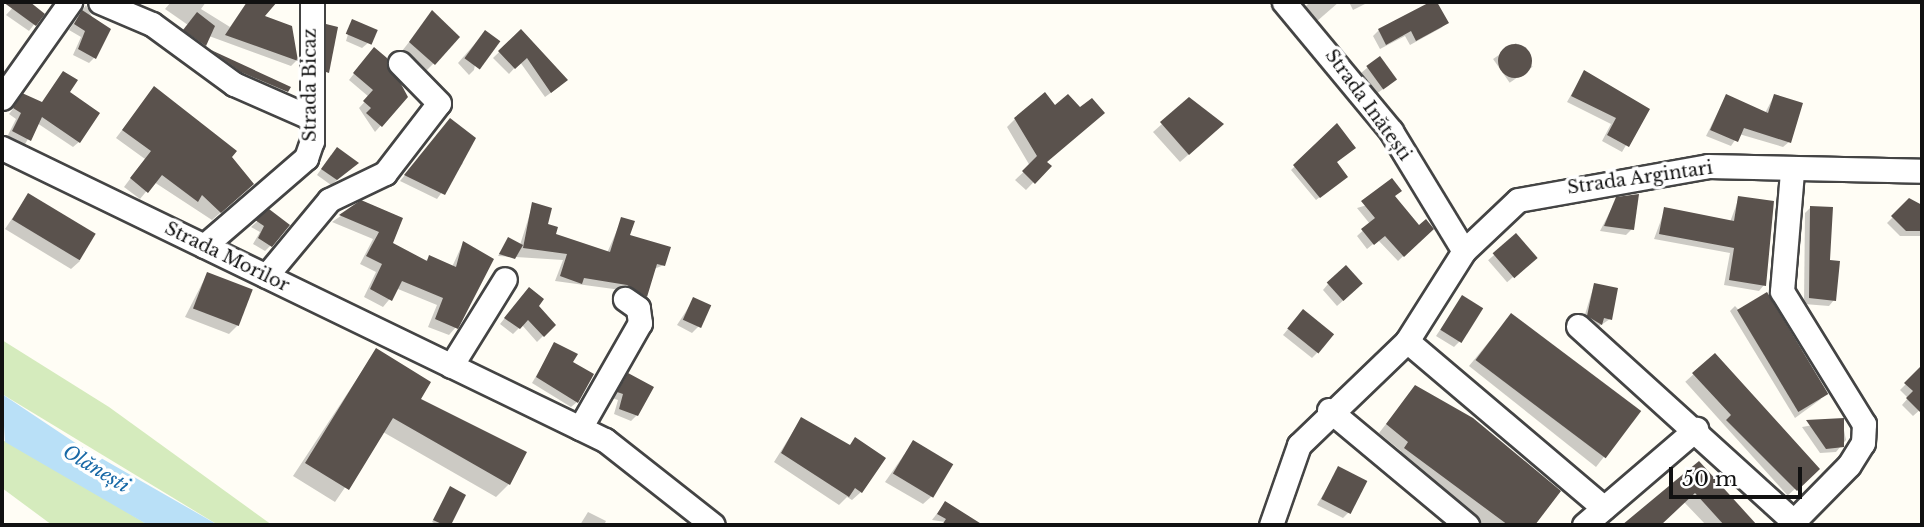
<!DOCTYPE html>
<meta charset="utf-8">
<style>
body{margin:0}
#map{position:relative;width:1924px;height:527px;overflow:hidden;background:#fffdf5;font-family:"Libre Baskerville",serif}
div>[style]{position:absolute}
.green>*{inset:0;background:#d5ebbd}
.water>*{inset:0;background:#b9e0f7}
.shadow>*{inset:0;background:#0003;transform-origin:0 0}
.building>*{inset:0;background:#5a524d;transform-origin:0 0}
.round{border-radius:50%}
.roads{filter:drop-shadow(2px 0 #444) drop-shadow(-2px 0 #444) drop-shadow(0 2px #444) drop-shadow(0 -2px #444)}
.minor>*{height:23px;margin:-11.5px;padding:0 11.5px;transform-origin:11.5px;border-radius:11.5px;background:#fff}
span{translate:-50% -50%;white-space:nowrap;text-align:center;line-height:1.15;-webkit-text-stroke:7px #fff;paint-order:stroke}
.street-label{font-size:18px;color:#111}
.water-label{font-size:19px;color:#1768a6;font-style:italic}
.frame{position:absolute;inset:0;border:4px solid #111;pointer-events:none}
.scale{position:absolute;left:1669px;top:467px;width:133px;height:32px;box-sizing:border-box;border:4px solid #111;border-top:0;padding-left:9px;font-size:21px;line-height:24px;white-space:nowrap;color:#111;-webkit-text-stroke:5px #fff;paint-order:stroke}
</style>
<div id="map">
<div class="green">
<div style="clip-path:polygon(2px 340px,109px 407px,272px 525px,218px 525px,2px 394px)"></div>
<div style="clip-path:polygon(2px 440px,40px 458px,148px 525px,52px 525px,2px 488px)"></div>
</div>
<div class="water">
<div style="clip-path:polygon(2px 394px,80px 446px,218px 525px,148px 525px,5px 442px)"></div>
</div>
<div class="shadow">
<div style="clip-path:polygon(18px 2px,42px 14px,29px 31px,6px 15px)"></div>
<div style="clip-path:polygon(171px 2px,206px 2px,201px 9px,230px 27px,247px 2px,274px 2px,262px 17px,290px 27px,296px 61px,291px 66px,209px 36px,199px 51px,179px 36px,188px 25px,165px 9px)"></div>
<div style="clip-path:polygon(1310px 2px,1339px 2px,1316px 22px,1304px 8px)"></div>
<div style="clip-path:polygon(1349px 2px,1369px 2px,1353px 10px)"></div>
<div style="clip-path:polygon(1434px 2px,1447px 22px,1441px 28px,1410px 45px,1405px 36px,1380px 49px,1373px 36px,1379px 30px)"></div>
<div style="clip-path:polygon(86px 5px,93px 19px,94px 58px,89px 63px,73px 55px,81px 37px,69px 30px)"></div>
<div style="clip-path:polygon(432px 13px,434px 63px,425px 72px,402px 51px)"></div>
<div style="clip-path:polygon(352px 21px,368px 43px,362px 48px,346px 41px)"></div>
<div style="clip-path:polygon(521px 31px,560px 86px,545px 97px,520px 62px,509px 74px,493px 58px)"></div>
<div style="clip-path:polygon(326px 32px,333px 41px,321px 74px,321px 37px)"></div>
<div style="clip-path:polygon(480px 38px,474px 70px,469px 75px,458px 63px)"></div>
<div style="left:1516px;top:43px;width:29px;height:28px;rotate:55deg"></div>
<div style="clip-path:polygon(211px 52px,288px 88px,281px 96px,236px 76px,207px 56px)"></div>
<div style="clip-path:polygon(369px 55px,406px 97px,375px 132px,359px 108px,369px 97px,349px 80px)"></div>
<div style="clip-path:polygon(1379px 58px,1389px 85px,1376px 94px,1361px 73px)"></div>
<div style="clip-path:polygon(1584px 72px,1647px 110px,1622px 152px,1602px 141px,1611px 124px,1567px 102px)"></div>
<div style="clip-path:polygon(154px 88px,230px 157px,244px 192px,212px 220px,154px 182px,140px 199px,124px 187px,145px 159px,116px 138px)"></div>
<div style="clip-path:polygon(67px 93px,79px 142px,73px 147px,37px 123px,24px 146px,7px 137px,16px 119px,9px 114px,23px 96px,41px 104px)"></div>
<div style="clip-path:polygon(1726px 96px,1765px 113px,1774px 96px,1789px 142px,1783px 147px,1739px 134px,1731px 146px,1706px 136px)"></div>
<div style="clip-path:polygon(1015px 119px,1049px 166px,1026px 190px,1015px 180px,1030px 166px,1007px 127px)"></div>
<div style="clip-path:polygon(1162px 124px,1213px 133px,1180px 162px,1153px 132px)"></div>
<div style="clip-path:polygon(445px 126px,463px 163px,437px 199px,400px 181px)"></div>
<div style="clip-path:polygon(1337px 126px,1335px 162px,1342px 180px,1316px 200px,1291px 170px)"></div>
<div style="clip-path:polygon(331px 155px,351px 169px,331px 185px,317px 175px)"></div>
<div style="clip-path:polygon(28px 195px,80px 261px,71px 269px,5px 229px)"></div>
<div style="clip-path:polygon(1394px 197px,1419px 228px,1432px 229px,1398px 261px,1378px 240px,1367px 249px,1357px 236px,1370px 224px,1357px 208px)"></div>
<div style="clip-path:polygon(1617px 198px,1632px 229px,1626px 235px,1600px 231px)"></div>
<div style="clip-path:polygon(1739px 198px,1764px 285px,1759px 291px,1724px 285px,1730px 253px,1654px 239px,1665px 209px,1730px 222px)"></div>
<div style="clip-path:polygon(1909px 201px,1922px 207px,1922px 236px,1900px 236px,1887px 223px)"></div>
<div style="clip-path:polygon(361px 202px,391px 244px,425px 262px,429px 257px,452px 267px,463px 243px,456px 327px,449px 335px,428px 327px,437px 305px,398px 289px,383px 307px,364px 297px,376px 272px,360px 264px,373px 239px,332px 222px)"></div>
<div style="clip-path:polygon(533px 204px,554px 235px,607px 253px,622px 219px,628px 236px,664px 265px,654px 269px,646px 296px,640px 302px,621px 290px,555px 281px,563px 260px,498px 256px,506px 242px,520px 245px)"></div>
<div style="clip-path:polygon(1811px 207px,1828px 262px,1834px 300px,1829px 306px,1804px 304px,1805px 213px)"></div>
<div style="clip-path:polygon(269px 211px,271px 245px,265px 251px,253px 244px,260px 232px,251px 227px)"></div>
<div style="left:1516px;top:236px;width:29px;height:37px;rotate:49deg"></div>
<div style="clip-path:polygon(207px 274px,238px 325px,229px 334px,185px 317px)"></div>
<div style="clip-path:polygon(1328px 284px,1355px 290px,1337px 306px,1323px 290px)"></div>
<div style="clip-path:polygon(1594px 285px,1610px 319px,1595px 329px,1583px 321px)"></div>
<div style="clip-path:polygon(523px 295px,554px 325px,537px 342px,522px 325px,513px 334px,500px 324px)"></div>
<div style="clip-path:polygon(1462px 297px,1459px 342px,1454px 347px,1436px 336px)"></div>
<div style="clip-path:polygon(694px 299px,698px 327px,692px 333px,677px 325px)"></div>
<div style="clip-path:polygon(1735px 306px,1821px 399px,1795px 418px,1730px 311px)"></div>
<div style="clip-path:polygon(1298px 317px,1317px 353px,1312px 358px,1283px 335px)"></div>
<div style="clip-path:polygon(1506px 321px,1640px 411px,1596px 467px,1469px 366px)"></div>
<div style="clip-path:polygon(555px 344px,571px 363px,577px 402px,571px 407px,532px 383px)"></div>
<div style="clip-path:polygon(376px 350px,418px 400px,509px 484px,496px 497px,383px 432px,335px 502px,293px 476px)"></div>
<div style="left:1715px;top:355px;width:153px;height:40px;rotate:48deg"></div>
<div style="clip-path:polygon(1922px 368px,1922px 408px,1913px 416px,1902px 405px,1908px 398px,1900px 390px)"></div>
<div style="clip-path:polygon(628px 375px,637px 415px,631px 421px,614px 414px,618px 400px,612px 398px)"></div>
<div style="clip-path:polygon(1415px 387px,1558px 491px,1533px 525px,1484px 525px,1397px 457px,1401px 451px,1379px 433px)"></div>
<div style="clip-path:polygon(801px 419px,849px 446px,855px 440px,861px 492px,852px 500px,847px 497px,839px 505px,774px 462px)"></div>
<div style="clip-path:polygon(1842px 420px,1846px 440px,1836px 452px,1820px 453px,1802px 427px)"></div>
<div style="clip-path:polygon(913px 442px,932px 496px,923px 504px,885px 482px)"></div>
<div style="clip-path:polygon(1698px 464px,1748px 525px,1706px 525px,1684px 502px,1659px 525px,1629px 525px)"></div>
<div style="clip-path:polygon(1338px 469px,1349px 512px,1343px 518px,1317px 505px)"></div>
<div style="clip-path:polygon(448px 491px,464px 496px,449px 525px,438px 525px,432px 522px)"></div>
<div style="clip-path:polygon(945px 503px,969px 519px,965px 525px,932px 520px)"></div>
<div style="clip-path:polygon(588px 512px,606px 521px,604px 525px,580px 525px)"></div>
</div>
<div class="building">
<div style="clip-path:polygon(3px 2px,30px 2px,45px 14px,36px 26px)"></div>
<div style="clip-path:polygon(247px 2px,277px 2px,265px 16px,292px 26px,298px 61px,225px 35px)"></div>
<div style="clip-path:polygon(1430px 2px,1437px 2px,1449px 23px,1416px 41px,1411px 31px,1386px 45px,1378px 29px)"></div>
<div style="clip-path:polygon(82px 10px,111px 29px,96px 59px,78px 49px,85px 31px,74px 24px)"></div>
<div style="clip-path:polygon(432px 10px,460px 37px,435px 65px,409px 42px)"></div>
<div style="clip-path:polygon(197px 12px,215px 26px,206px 46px,183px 30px)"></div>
<div style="left:352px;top:19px;width:28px;height:16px;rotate:23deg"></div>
<div style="clip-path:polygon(326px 24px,338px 27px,329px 73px,326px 72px)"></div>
<div style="clip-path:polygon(521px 29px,568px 80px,551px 93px,527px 58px,515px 69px,498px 51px)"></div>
<div style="left:485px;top:30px;width:19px;height:35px;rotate:36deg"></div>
<div class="round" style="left:1498px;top:44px;width:34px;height:34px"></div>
<div style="clip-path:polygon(374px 47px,387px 58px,408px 97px,382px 127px,366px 113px,371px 108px,363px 101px,373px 90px,353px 73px)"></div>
<div style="clip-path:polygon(211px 50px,291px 87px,288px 92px,241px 72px)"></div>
<div style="left:1380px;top:56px;width:29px;height:17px;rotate:54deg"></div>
<div style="clip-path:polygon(1584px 70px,1650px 109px,1629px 147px,1607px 135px,1616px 118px,1571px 96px)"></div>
<div style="clip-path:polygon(63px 71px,78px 80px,70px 92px,100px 113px,80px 143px,42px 117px,31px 141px,12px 131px,21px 113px,13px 108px,22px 93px,42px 102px)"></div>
<div style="clip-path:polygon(154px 86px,237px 151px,232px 157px,254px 184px,221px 213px,202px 195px,198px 202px,162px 175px,148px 193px,130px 178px,151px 151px,122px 130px)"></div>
<div style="clip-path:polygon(1045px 92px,1055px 105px,1068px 94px,1080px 107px,1092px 98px,1105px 113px,1047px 162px,1052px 166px,1035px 184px,1022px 171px,1037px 156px,1014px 118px)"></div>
<div style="clip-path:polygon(1726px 94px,1768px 113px,1774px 94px,1803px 103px,1791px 143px,1744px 128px,1738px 142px,1710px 130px)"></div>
<div style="clip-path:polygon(1189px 97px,1224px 124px,1189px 155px,1160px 122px)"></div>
<div style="clip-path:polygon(450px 118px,476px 138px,445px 195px,404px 175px)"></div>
<div style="clip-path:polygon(1337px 123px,1356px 148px,1337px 162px,1348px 177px,1320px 198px,1293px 165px)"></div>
<div style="clip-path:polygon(337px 147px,359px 163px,337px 180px,321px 169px)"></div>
<div style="clip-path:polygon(1392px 178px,1402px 191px,1395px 196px,1419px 225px,1426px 219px,1434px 229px,1404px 257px,1385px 236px,1374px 245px,1361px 229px,1375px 218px,1361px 201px)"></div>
<div style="left:28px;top:193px;width:79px;height:31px;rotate:31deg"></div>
<div style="clip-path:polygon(1639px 194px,1634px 230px,1604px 226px,1616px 197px)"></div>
<div style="clip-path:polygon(1738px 196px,1774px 201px,1766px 286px,1729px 280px,1734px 248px,1659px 234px,1664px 207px,1734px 221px)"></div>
<div style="clip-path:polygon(1909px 198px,1922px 205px,1922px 231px,1906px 231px,1891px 216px)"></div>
<div style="clip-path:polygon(361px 200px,403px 218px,393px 243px,427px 261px,429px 255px,456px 267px,463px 241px,494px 259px,458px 329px,435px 319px,443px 298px,402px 281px,392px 301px,370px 289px,382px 264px,366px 256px,379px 232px,339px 215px)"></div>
<div style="clip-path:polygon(532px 202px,552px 208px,548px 224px,558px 227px,556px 234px,610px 252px,621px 217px,635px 221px,630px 235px,671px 247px,665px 266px,657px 264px,647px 297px,627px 285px,584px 278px,582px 284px,560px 276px,567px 254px,523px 248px)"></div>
<div style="clip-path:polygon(1810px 206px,1833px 207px,1830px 260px,1840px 261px,1836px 301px,1809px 298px)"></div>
<div style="clip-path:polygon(269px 209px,290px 225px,272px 247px,258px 238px,264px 226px,255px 220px)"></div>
<div style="left:1516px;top:233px;width:33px;height:31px;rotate:49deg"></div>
<div style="clip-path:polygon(508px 237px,523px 245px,515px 259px,499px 254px)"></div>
<div style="left:1346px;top:265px;width:25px;height:26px;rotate:48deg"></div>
<div style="left:207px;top:272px;width:49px;height:39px;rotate:21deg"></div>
<div style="clip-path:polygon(1594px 283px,1618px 288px,1612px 320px,1604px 318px,1602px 325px,1587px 316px)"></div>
<div style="clip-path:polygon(529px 287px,544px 299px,539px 306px,556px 325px,544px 337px,528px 320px,520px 329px,504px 318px)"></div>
<div style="left:1767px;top:292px;width:119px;height:35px;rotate:59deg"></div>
<div style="left:1462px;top:295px;width:25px;height:41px;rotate:32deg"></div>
<div style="left:693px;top:297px;width:20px;height:25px;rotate:24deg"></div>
<div style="left:1303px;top:309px;width:40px;height:25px;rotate:39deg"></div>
<div style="left:1511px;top:313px;width:163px;height:59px;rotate:37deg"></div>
<div style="clip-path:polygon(554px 342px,578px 354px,573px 362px,594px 374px,578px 403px,536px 377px)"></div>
<div style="clip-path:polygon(376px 348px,431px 382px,421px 399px,527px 452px,510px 485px,393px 418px,349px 490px,305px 463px)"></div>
<div style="clip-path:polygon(1715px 353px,1820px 469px,1797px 491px,1726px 420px,1731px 415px,1692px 373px)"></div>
<div style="clip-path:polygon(1922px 365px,1922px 414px,1906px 398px,1913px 391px,1904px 383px)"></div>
<div style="clip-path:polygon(628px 373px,654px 387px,638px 416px,619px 409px,623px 394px,617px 392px)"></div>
<div style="clip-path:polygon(1415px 385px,1473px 418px,1561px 491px,1535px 525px,1508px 525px,1404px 448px,1408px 442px,1386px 424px)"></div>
<div style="clip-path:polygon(801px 417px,850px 445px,855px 437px,886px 458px,862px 493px,855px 488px,849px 497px,781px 453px)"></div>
<div style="clip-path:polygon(1844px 418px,1844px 447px,1826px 449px,1806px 420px)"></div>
<div style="left:913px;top:440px;width:47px;height:39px;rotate:31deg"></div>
<div style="clip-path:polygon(1699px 461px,1757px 525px,1724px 525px,1695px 493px,1661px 525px,1622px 525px)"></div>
<div style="left:1338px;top:466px;width:33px;height:37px;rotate:27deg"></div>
<div style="clip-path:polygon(450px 486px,466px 495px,451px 525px,444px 525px,433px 520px)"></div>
<div style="clip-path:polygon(945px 501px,983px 525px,942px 525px,946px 519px,937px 514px)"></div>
</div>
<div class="roads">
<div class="minor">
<div style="left:100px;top:2px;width:56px;rotate:22.9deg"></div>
<div style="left:152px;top:24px;width:102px;rotate:36.2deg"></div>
<div style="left:234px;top:84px;width:82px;rotate:23.7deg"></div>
<div style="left:1284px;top:2px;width:168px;rotate:50.3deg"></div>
<div style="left:1391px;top:131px;width:140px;rotate:58.7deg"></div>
<div style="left:2px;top:98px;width:118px;rotate:-54.7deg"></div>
<div style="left:2px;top:148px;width:670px;rotate:25.84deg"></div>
<div style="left:605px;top:440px;width:137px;rotate:38.2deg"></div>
<div style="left:204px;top:246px;width:135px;rotate:-40.8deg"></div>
<div style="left:306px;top:158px;width:18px;rotate:-71deg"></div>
<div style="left:312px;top:141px;width:139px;rotate:-90deg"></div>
<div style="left:266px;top:276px;width:99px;rotate:-50.3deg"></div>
<div style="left:329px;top:200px;width:62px;rotate:-25.7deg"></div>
<div style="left:385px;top:173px;width:88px;rotate:-52.4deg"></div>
<div style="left:439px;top:103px;width:56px;rotate:-134.3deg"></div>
<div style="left:1578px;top:326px;width:292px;rotate:42.2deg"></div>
<div style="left:1407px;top:341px;width:258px;rotate:40.3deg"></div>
<div style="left:451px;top:366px;width:102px;rotate:-58.2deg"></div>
<div style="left:1329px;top:410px;width:180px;rotate:39.8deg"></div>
<div style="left:580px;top:428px;width:121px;rotate:-60.3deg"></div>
<div style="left:640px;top:323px;width:15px;rotate:-98deg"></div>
<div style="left:638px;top:308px;width:16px;rotate:-145deg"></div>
<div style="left:1271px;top:525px;width:85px;rotate:-70.7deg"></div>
<div style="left:1299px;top:445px;width:150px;rotate:-43.9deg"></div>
<div style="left:1407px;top:341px;width:107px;rotate:-57.7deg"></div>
<div style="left:1464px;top:251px;width:74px;rotate:-43.4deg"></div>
<div style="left:1518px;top:200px;width:193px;rotate:-10.1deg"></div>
<div style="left:1708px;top:166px;width:214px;rotate:1.3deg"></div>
<div style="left:1584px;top:525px;width:148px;rotate:-40.6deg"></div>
<div style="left:1790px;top:525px;width:84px;rotate:-45.5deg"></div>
<div style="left:1849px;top:465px;width:26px;rotate:-58deg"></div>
<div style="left:1863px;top:443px;width:19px;rotate:-87deg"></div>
<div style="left:1864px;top:424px;width:156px;rotate:-121.7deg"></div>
<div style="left:1782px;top:291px;width:120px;rotate:-85.2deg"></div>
</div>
</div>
<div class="street-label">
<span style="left:310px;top:85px;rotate:-90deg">Strada Bicaz</span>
<span style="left:1368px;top:105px;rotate:54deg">Strada Inătești</span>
<span style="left:1640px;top:178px;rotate:-8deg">Strada Argintari</span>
<span style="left:227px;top:257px;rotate:26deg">Strada Morilor</span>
</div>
<div class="water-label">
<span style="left:96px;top:469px;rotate:31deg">Olănești</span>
</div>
<div class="frame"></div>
<div class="scale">50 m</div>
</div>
